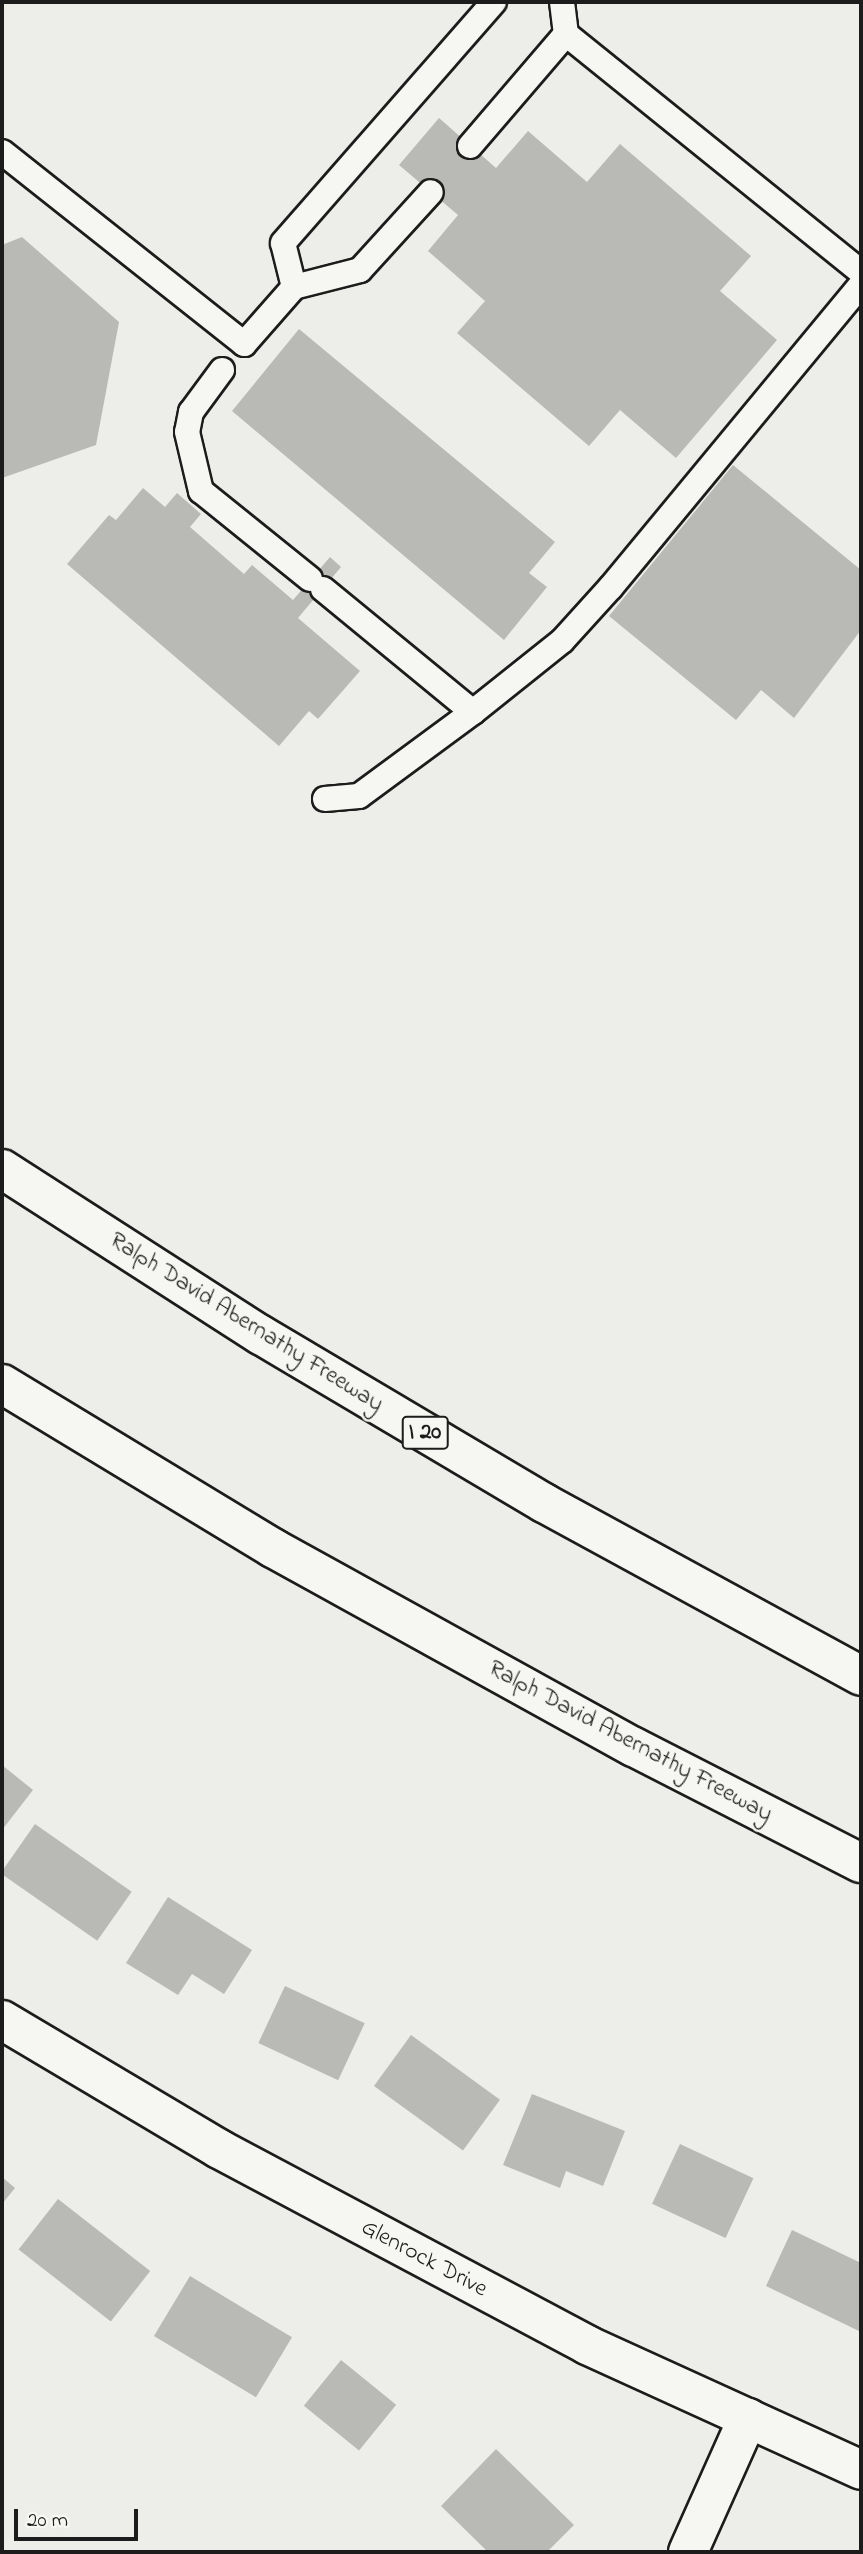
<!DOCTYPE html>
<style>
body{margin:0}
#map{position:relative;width:863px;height:2554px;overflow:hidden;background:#edede9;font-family:"Indie Flower",sans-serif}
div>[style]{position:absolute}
.building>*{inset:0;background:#b9b9b6;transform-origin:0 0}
.roads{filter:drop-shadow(2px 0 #1c1c1c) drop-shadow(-2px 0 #1c1c1c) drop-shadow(0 2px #1c1c1c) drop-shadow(0 -2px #1c1c1c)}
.service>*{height:24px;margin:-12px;padding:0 12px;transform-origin:12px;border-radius:12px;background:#f6f6f2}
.minor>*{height:38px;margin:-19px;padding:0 19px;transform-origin:19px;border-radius:19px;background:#f6f6f2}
.motorway>*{height:38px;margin:-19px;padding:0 19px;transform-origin:19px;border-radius:19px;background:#f6f6f2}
span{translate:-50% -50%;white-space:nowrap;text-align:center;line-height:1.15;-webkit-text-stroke:5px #f6f6f2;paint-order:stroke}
.shield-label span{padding:2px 5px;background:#f6f6f2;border:2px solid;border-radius:5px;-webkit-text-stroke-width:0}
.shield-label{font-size:23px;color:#1c1c1c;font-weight:700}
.street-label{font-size:24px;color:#1c1c1c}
.frame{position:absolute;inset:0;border:4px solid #1c1c1c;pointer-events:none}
.scale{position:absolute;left:14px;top:2509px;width:124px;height:32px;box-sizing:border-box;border:4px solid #1c1c1c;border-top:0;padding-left:9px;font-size:21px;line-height:24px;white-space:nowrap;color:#1c1c1c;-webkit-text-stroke:5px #f6f6f2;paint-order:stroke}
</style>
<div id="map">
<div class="building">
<div style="clip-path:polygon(439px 118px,496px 168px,528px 131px,587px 182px,620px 144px,751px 256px,720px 291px,777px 340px,676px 458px,620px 410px,589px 446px,457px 333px,485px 301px,428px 251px,458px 215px,399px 165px)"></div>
<div style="clip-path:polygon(22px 237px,119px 322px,96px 445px,2px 478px,2px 245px)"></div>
<div style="clip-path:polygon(299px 329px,555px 542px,529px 573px,547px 587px,504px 640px,232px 411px)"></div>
<div style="clip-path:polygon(733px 465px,861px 570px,861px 630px,794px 718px,761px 690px,736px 720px,609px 616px)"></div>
<div style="clip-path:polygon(143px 488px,165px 507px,177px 493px,201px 514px,190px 527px,244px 574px,252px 565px,293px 600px,330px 557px,341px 567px,298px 618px,360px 671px,318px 719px,309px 711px,279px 746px,67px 564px,109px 515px,116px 520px)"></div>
<div style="clip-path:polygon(2px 1765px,33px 1790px,2px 1830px)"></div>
<div style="left:35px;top:1824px;width:118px;height:60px;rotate:35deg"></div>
<div style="clip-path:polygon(168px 1897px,252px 1950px,224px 1994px,192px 1974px,178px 1995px,126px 1963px)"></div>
<div style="left:285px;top:1986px;width:88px;height:63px;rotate:25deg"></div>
<div style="left:411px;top:2035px;width:110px;height:63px;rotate:36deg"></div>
<div style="clip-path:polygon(532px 2094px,625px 2131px,603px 2186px,566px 2171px,560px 2188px,503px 2165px)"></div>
<div style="left:680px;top:2144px;width:81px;height:66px;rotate:25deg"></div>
<div style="clip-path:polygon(2px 2177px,15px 2188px,2px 2204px)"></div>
<div style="left:58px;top:2199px;width:117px;height:64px;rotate:38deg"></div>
<div style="clip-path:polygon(792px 2230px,861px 2263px,861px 2332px,766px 2286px)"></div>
<div style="left:190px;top:2276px;width:119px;height:70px;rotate:31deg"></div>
<div style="left:341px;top:2360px;width:71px;height:59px;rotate:39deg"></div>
<div style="clip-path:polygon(496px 2449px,574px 2525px,547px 2552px,488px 2552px,441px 2506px)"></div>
</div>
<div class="roads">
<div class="service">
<div style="left:562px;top:2px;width:32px;rotate:83deg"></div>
<div style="left:470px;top:146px;width:148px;rotate:-49.4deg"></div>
<div style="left:566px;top:34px;width:379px;rotate:38.9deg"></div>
<div style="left:2px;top:152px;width:309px;rotate:38.4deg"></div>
<div style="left:244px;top:344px;width:76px;rotate:-48.7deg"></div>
<div style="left:294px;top:287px;width:68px;rotate:-14.4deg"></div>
<div style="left:360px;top:270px;width:105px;rotate:-47.7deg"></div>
<div style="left:294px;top:287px;width:45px;rotate:-104deg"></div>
<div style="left:283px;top:243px;width:320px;rotate:-48.8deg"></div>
<div style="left:222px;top:370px;width:52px;rotate:126.4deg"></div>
<div style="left:191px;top:412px;width:20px;rotate:101deg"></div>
<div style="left:187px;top:432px;width:61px;rotate:76.7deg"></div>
<div style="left:201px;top:491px;width:140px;rotate:38.9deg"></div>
<div style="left:323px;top:589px;width:194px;rotate:39.4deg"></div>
<div style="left:473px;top:712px;width:114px;rotate:-38.6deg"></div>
<div style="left:562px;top:641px;width:73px;rotate:-47.8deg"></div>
<div style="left:611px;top:587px;width:392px;rotate:-50.4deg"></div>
<div style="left:325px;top:799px;width:34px;rotate:-5deg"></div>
<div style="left:359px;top:796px;width:142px;rotate:-36.4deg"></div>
</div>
<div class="minor">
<div style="left:2px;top:2020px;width:252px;rotate:30.7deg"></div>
<div style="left:219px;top:2149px;width:417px;rotate:28deg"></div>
<div style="left:587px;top:2345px;width:301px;rotate:24.5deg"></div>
<div style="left:688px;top:2552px;width:147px;rotate:-65.9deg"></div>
</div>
<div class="motorway">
<div style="left:2px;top:1169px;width:308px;rotate:32.7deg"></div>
<div style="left:261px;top:1335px;width:329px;rotate:30.7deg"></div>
<div style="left:544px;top:1503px;width:361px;rotate:28.6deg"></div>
<div style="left:2px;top:1384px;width:317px;rotate:31.2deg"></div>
<div style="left:273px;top:1548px;width:412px;rotate:28.9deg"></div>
<div style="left:634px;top:1747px;width:255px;rotate:27.1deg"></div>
</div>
</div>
<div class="shield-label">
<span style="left:425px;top:1433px">I 20</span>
</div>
<div class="street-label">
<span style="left:246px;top:1323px;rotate:32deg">Ralph David Abernathy Freeway</span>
<span style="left:630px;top:1742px;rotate:28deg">Ralph David Abernathy Freeway</span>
<span style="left:424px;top:2259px;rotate:28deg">Glenrock Drive</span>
</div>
<div class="frame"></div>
<div class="scale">20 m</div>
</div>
